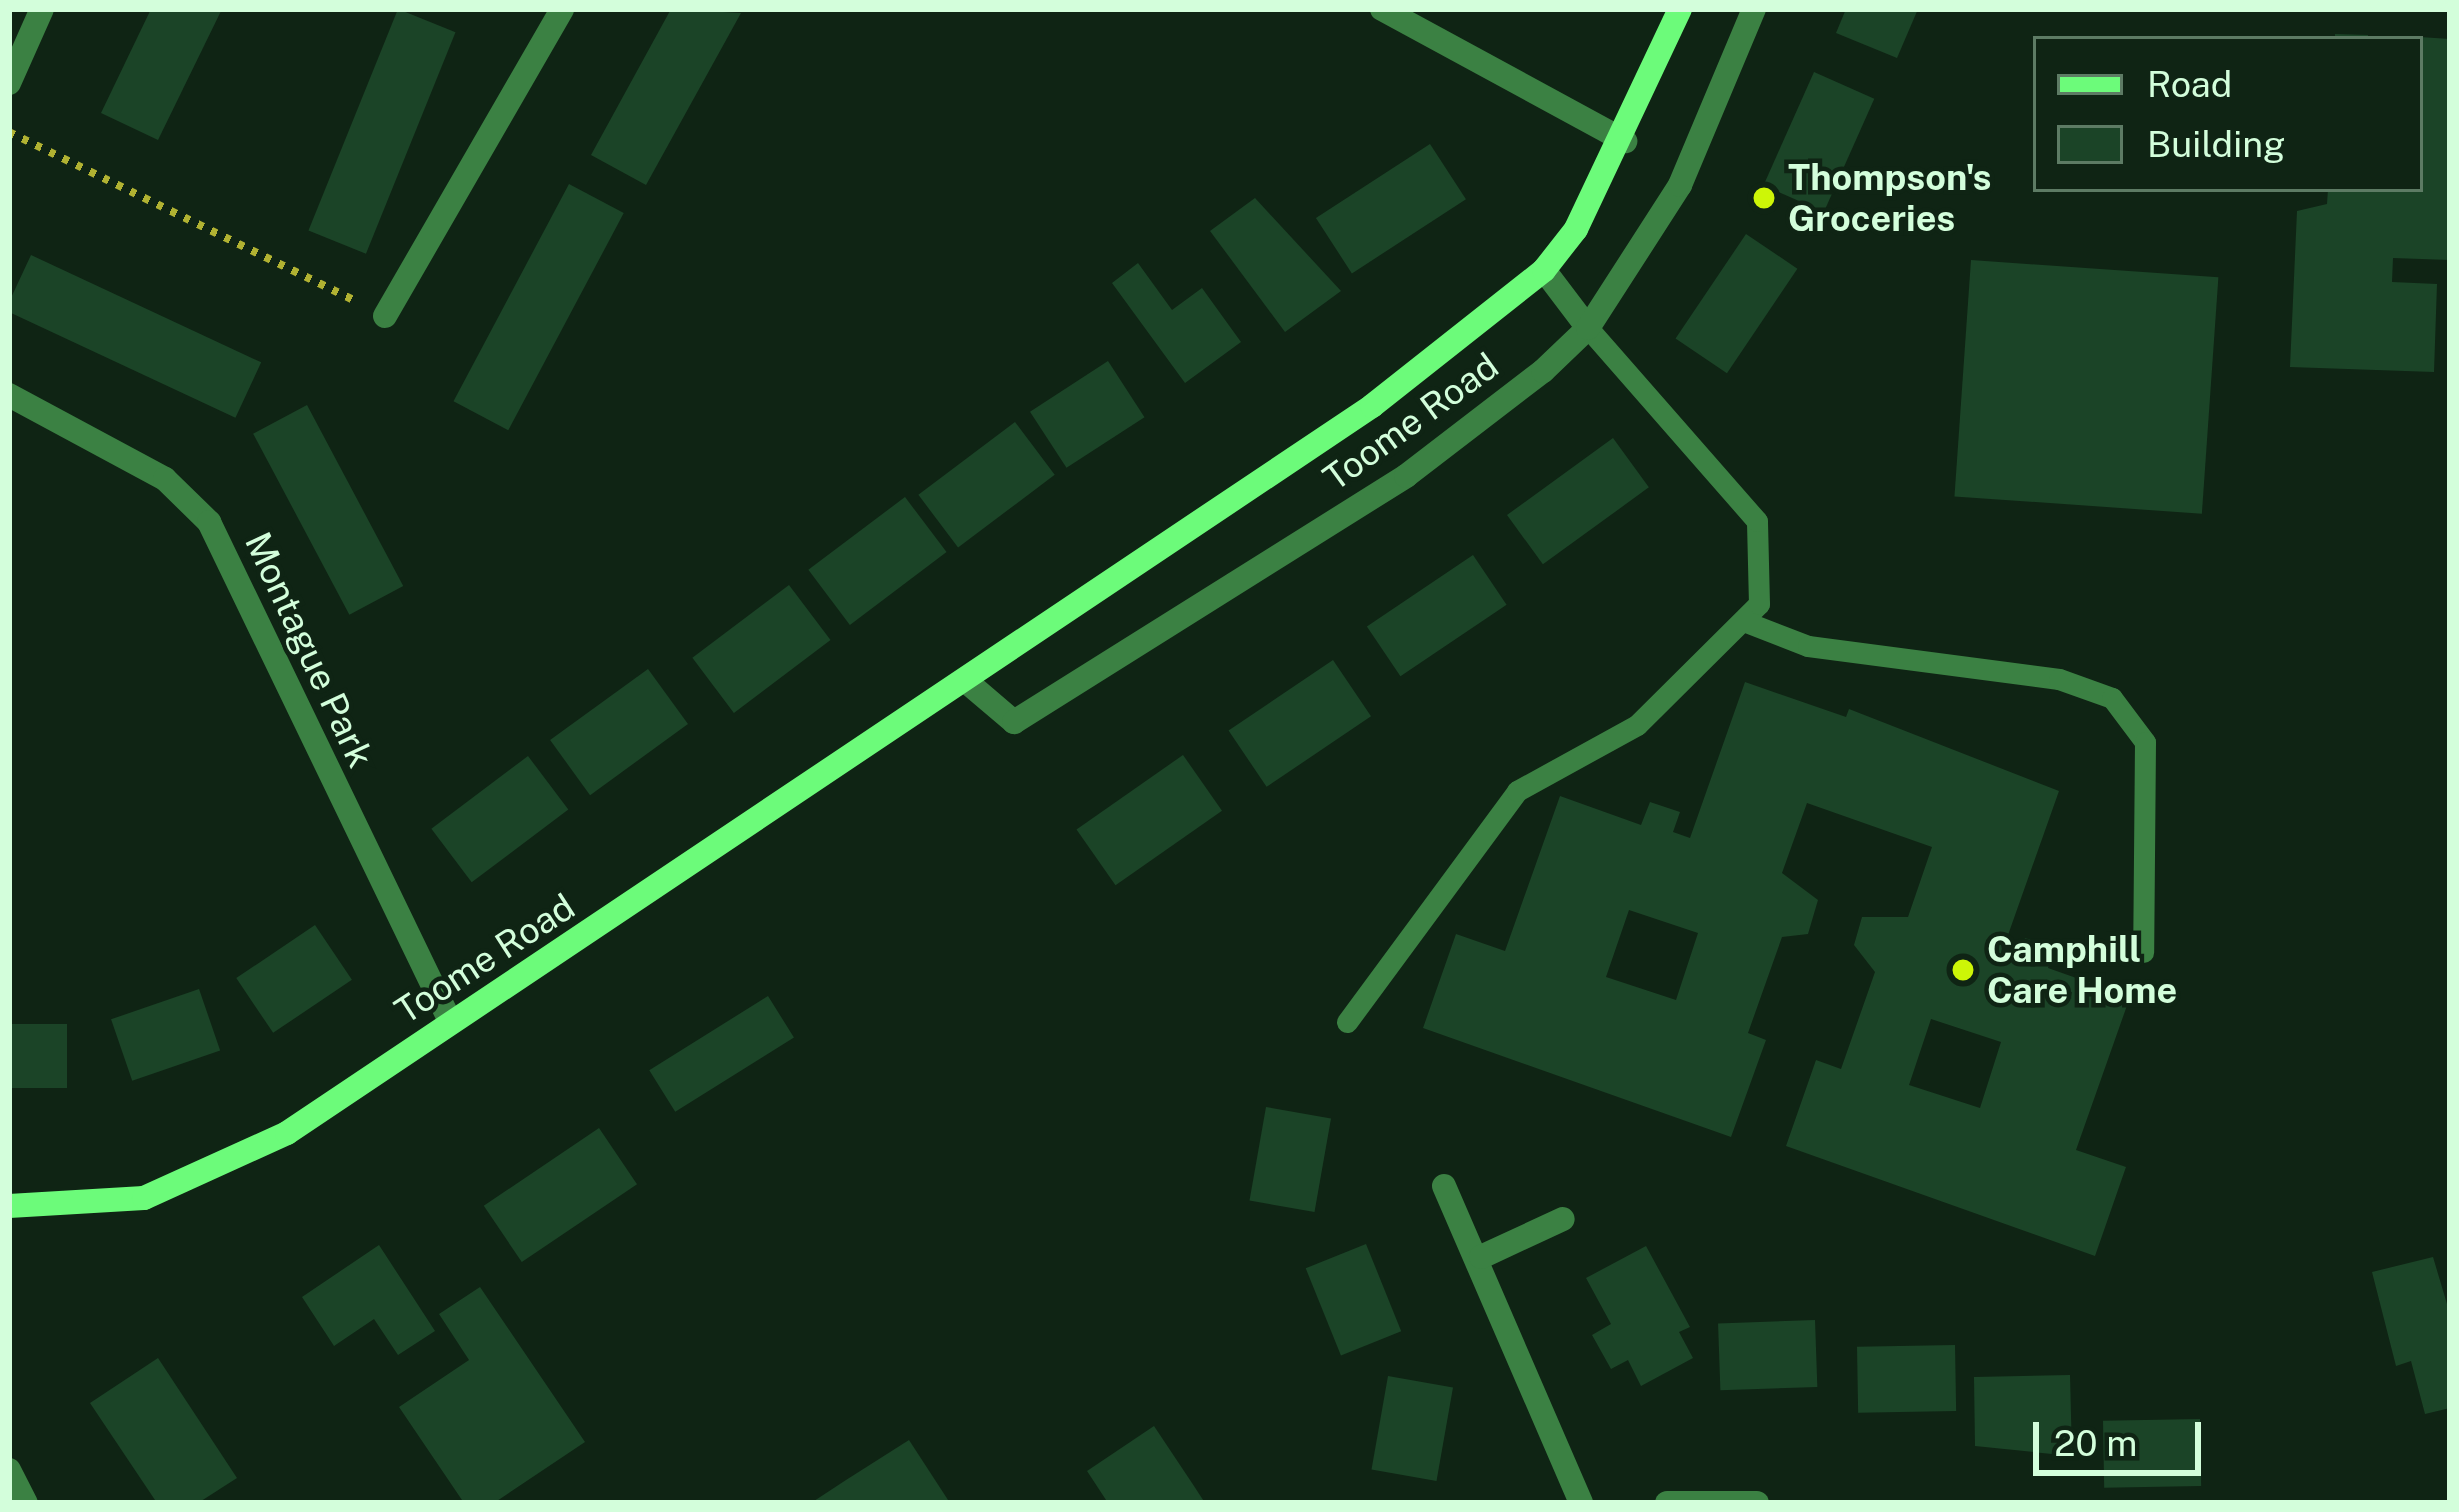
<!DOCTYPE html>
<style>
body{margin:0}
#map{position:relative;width:2459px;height:1512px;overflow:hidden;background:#0f2414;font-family:"Public Sans",sans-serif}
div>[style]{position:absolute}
.building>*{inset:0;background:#1b4427;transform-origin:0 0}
.path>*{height:8px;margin-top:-4px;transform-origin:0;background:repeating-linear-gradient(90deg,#b1b232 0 6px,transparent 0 15px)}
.service>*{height:21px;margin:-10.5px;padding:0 10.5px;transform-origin:10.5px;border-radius:10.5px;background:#3b8143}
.minor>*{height:24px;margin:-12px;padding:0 12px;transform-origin:12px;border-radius:12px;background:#3b8143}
.secondary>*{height:24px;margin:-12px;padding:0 12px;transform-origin:12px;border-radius:12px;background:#6cfb7a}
.dots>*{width:33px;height:33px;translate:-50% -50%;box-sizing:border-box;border:6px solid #0f2414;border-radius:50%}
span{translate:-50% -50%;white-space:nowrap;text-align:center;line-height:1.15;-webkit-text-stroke:9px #0f2414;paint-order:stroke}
.poi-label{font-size:36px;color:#d3fedb;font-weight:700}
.left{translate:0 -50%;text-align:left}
.street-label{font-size:36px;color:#d3fedb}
.frame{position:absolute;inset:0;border:12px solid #d3fedb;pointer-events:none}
.legend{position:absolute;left:2033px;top:36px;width:390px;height:156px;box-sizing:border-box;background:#0f2414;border:3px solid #5d7b64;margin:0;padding:15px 21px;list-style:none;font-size:36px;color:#d3fedb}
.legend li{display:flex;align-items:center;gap:24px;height:60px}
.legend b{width:60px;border:3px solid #5d7b64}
.scale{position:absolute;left:2033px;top:1422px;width:168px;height:54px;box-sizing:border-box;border:6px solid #d3fedb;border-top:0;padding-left:15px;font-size:36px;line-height:42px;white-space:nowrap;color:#d3fedb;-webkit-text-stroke:9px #0f2414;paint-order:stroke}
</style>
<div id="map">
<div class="building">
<div style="clip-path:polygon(151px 9px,222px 9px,158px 140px,101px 113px)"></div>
<div style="left:398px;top:9px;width:62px;height:239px;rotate:22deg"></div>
<div style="clip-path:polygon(671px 9px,741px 13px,646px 185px,591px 155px)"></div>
<div style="clip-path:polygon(1846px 9px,1918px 9px,1897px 58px,1836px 33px)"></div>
<div style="clip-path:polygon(2335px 34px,2368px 35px,2368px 39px,2335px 39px)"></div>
<div style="clip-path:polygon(2420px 37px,2450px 39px,2450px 260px,2393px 258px,2392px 282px,2437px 284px,2434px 372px,2290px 367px,2297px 211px,2327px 204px,2328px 189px,2420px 189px)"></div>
<div style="left:1814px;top:72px;width:66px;height:124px;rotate:24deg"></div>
<div style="left:1430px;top:144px;width:66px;height:136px;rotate:57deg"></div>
<div style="left:569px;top:184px;width:62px;height:246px;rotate:28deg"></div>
<div style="clip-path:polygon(1255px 198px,1341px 291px,1285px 332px,1210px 231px)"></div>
<div style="left:1746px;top:234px;width:62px;height:126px;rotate:34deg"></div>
<div style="left:31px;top:255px;width:254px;height:61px;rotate:25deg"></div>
<div style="left:1971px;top:260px;width:248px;height:237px;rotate:4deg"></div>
<div style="clip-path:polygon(1138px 263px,1172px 310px,1202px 288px,1241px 342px,1185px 383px,1112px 283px)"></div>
<div style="left:1108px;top:361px;width:67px;height:93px;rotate:57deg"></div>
<div style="left:307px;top:405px;width:205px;height:61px;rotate:62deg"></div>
<div style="left:1015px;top:422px;width:66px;height:121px;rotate:53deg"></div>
<div style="left:1613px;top:438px;width:61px;height:131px;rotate:54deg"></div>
<div style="left:905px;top:497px;width:69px;height:121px;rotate:53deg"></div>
<div style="left:1473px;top:555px;width:60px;height:128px;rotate:56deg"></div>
<div style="left:789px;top:585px;width:69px;height:121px;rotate:53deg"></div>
<div style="left:1333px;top:660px;width:68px;height:126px;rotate:56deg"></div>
<div style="left:648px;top:669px;width:68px;height:121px;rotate:54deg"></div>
<div style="clip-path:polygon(evenodd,1745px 682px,1846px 717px,1849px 709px,2059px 791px,2002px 952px,2018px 957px,2025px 938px,2055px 948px,2048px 968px,2130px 997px,2076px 1150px,2126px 1167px,2095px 1256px,1786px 1146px,1816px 1060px,1841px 1069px,1875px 972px,1854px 945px,1862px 917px,1908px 917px,1932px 847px,1807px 803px,1782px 873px,1818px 900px,1808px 934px,1782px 937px,1748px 1033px,1766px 1040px,1731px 1137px,1423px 1028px,1456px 934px,1505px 951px,1560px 796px,1641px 825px,1650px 802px,1680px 812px,1673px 832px,1690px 838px,1745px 682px,1629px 910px,1698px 933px,1676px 1000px,1606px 977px,1629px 910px,1745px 682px,1931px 1019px,2001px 1042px,1980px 1108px,1909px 1085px,1931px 1019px)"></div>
<div style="left:1183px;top:755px;width:68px;height:130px;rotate:55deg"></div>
<div style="left:528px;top:756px;width:67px;height:121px;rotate:53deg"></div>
<div style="left:315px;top:925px;width:66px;height:95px;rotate:56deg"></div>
<div style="left:199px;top:989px;width:65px;height:93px;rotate:71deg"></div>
<div style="left:768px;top:996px;width:49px;height:140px;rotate:58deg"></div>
<div style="left:9px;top:1024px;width:58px;height:64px"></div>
<div style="left:1266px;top:1107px;width:66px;height:95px;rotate:10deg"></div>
<div style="left:599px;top:1128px;width:68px;height:139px;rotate:56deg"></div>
<div style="left:1366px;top:1244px;width:94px;height:65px;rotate:68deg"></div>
<div style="clip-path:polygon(379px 1245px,435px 1331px,398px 1355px,374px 1319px,334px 1346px,302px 1297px)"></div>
<div style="clip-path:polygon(1646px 1246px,1690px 1327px,1679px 1332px,1693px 1358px,1641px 1386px,1628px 1360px,1611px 1369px,1592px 1335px,1611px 1324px,1586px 1278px)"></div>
<div style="clip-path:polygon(2433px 1257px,2450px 1314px,2450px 1408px,2425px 1414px,2411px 1361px,2396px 1366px,2372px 1272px)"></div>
<div style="clip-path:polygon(480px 1287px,585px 1442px,494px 1503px,464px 1503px,399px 1407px,469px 1360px,439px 1314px)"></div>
<div style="left:1815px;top:1320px;width:67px;height:97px;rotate:88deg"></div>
<div style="left:1955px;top:1345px;width:66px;height:98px;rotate:89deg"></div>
<div style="clip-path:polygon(158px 1358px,237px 1478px,198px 1503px,157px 1503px,90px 1403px)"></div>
<div style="clip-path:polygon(2070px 1375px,2072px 1456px,1975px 1446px,1974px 1377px)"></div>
<div style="left:1388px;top:1376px;width:66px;height:95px;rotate:10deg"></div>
<div style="left:2200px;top:1419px;width:67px;height:97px;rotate:89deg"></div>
<div style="clip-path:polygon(1154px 1426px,1194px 1486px,1205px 1503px,1108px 1503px,1087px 1471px)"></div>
<div style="clip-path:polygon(909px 1440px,950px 1503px,811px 1503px,846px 1480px)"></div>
</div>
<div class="path">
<div style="left:9px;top:132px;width:383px;rotate:26deg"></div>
</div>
<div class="service">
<div style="left:1746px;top:622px;width:66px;rotate:21.2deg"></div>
<div style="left:1808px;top:646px;width:253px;rotate:7.5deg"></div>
<div style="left:2059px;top:679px;width:56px;rotate:19.7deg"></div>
<div style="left:2112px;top:698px;width:55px;rotate:53.1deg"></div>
<div style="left:2145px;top:742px;width:210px;rotate:90.5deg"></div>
<div style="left:1347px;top:1022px;width:287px;rotate:-53.6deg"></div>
<div style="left:1517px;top:791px;width:137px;rotate:-28.8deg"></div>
<div style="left:1637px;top:725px;width:172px;rotate:-44.8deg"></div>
<div style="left:1759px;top:604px;width:83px;rotate:-91.4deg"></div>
<div style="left:1757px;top:521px;width:257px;rotate:-131.2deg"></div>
</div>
<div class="minor">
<div style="left:1382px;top:9px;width:277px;rotate:28.5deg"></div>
<div style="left:9px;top:83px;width:81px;rotate:-66deg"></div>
<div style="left:1544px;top:270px;width:73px;rotate:52.8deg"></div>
<div style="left:385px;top:316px;width:354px;rotate:-60deg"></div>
<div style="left:9px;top:395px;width:177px;rotate:28.3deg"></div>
<div style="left:165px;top:479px;width:62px;rotate:44.3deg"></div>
<div style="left:209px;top:522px;width:556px;rotate:64.22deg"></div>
<div style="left:967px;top:682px;width:62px;rotate:40.4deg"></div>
<div style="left:1014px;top:722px;width:463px;rotate:-32.1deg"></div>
<div style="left:1406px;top:476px;width:173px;rotate:-37.5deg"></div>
<div style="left:1543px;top:371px;width:62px;rotate:-43.7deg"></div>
<div style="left:1588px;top:328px;width:170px;rotate:-57.2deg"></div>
<div style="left:1680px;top:185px;width:191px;rotate:-67.2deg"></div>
<div style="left:1444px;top:1186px;width:345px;rotate:66.6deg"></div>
<div style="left:1481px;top:1257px;width:90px;rotate:-24.9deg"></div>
<div style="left:9px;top:1470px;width:37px;rotate:63deg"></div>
<div style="left:1667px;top:1503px;width:90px"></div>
</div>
<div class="secondary">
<div style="left:9px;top:1206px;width:135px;rotate:-3.4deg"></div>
<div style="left:144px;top:1198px;width:157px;rotate:-24.4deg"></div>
<div style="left:287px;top:1133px;width:1306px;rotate:-33.82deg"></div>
<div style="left:1372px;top:406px;width:219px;rotate:-38.3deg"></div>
<div style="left:1544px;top:270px;width:52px;rotate:-52deg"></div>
<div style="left:1576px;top:229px;width:243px;rotate:-64.7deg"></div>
</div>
<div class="dots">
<div style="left:1764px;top:198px;background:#cdf607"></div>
<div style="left:1963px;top:970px;background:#cdf607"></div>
</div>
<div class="poi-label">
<span class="left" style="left:1788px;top:198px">Thompson's<br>Groceries</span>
<span class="left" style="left:1987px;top:970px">Camphill<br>Care Home</span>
</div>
<div class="street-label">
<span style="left:1411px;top:422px;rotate:-36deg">Toome Road</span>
<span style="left:309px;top:650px;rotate:65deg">Montague Park</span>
<span style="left:485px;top:959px;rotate:-33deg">Toome Road</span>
</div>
<div class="frame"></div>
<ul class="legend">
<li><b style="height:15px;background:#6cfb7a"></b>Road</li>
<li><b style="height:33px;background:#1b4427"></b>Building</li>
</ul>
<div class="scale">20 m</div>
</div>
